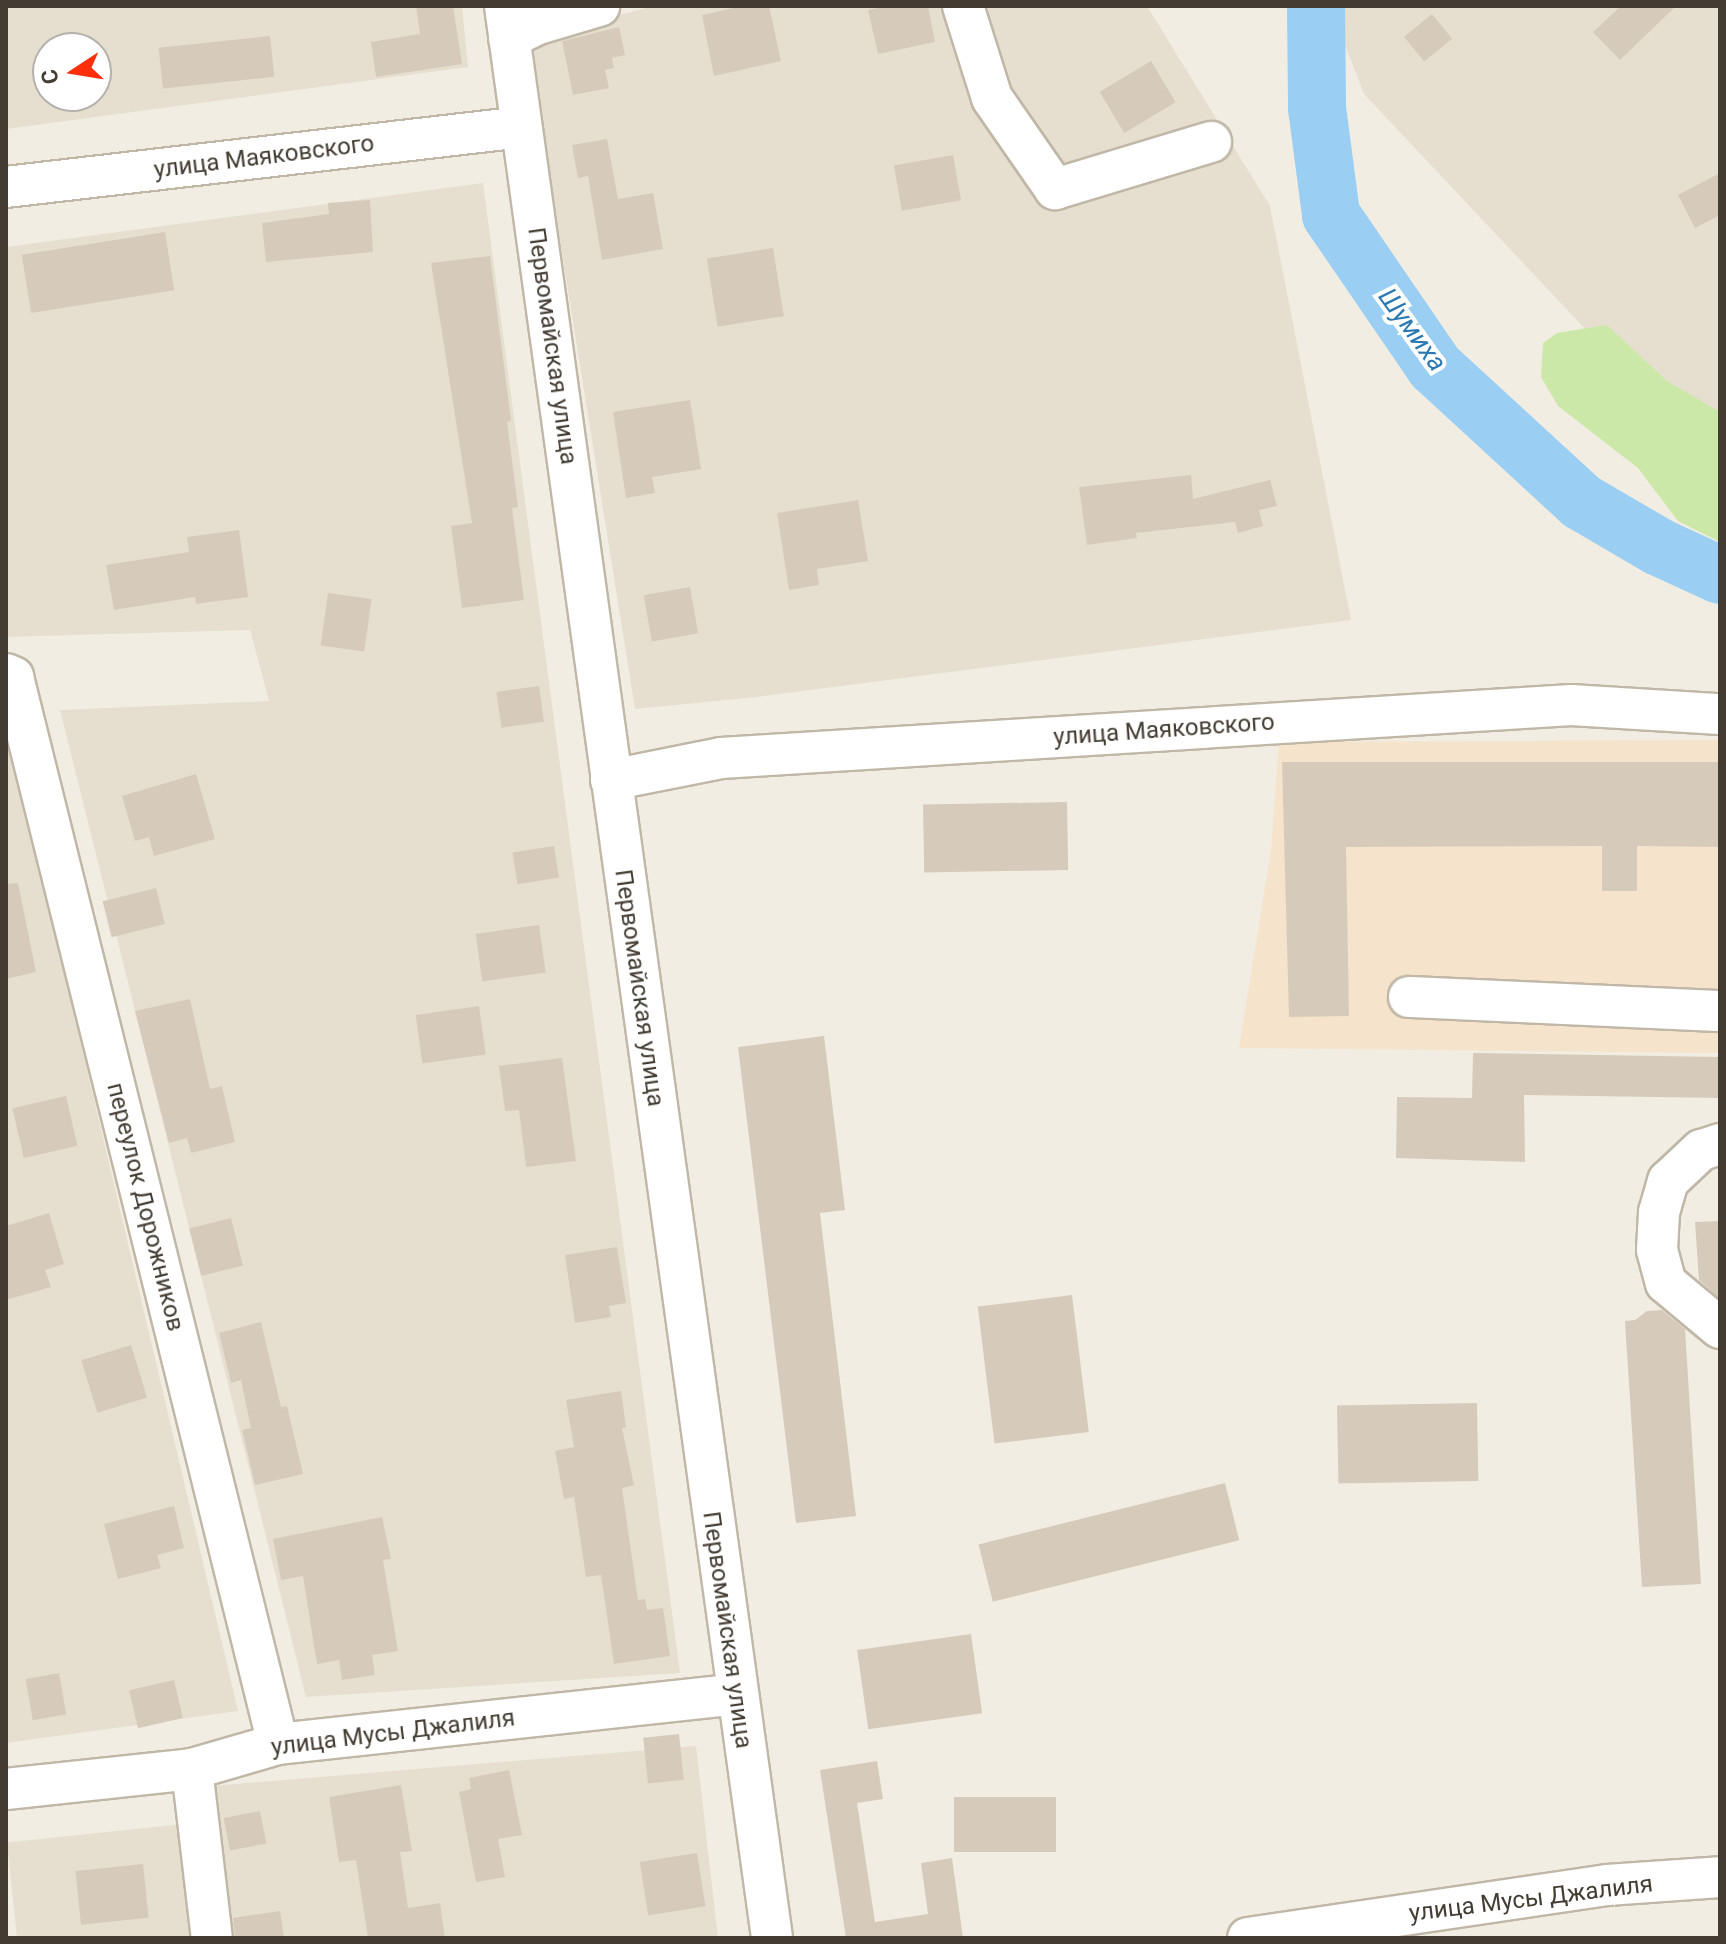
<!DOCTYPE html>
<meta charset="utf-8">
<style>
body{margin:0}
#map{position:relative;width:1726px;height:1944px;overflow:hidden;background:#f2ede2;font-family:Roboto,sans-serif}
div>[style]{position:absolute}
.residential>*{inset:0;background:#e6dfcf;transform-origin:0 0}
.commercial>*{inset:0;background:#f5e3cb}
.green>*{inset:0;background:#cbe8a8}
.river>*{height:58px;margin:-29px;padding:0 29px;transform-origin:29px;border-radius:29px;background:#9acef2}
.building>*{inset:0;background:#d6cbba;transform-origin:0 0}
.roads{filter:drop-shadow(2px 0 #c0b7a7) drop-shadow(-2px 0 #c0b7a7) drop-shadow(0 2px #c0b7a7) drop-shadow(0 -2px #c0b7a7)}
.minor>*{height:40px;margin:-20px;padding:0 20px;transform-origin:20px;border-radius:20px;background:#fff}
span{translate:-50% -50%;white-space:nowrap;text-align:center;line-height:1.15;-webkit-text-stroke:8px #fff;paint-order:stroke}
.street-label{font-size:24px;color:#433c32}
.water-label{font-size:26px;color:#2978b1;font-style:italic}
.frame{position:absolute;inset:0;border:8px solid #433c32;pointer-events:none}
.north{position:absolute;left:32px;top:32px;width:80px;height:80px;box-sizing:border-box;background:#fff;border:2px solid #b4b1ad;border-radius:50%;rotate:258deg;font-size:22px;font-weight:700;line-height:32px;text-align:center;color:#433c32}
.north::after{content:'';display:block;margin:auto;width:28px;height:36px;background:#ff2f0b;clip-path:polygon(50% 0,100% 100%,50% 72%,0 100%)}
</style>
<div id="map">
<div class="residential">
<div style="clip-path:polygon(evenodd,6px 6px,462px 6px,468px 67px,6px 129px,6px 6px,48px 48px,96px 48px,96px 96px,48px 96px,48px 48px)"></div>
<div style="clip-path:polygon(653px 6px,1147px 6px,1270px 206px,1351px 620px,757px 697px,635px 709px,528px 40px)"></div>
<div style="clip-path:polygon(1330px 6px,1720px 6px,1720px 466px,1716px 468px,1364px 94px)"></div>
<div style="clip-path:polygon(483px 183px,680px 1673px,306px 1697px,60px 710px,269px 701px,250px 630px,6px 637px,6px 247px)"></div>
<div style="clip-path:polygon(6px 742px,10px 742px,238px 1711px,6px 1743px)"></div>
<div style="clip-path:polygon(696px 1746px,718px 1938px,233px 1938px,212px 1786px)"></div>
<div style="left:183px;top:1824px;width:115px;height:177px;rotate:84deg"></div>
</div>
<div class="commercial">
<div style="clip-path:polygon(1720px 740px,1720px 1053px,1239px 1048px,1271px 851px,1279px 742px)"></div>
</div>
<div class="green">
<div style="clip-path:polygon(1607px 325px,1667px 381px,1720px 412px,1720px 542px,1678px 521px,1638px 468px,1558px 406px,1541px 377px,1543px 343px,1557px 333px)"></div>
</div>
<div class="river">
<div style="left:1316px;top:6px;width:102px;rotate:89.4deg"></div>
<div style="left:1317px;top:108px;width:108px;rotate:82.5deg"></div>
<div style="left:1331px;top:215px;width:184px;rotate:55.6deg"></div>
<div style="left:1435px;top:367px;width:200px;rotate:42.6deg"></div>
<div style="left:1582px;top:502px;width:89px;rotate:30.3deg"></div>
<div style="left:1659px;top:547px;width:67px;rotate:24.7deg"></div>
</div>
<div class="building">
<div style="clip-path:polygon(416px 6px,453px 6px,462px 64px,376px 77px,371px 42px,420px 34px)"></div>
<div style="clip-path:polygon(742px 6px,769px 6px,781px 61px,714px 76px,702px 15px)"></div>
<div style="clip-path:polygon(889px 6px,928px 6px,935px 42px,878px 54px,868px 10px)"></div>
<div style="clip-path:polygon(1621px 6px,1676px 6px,1620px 60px,1593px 32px)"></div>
<div style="left:1432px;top:14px;width:32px;height:36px;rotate:51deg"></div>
<div style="clip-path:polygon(619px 27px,625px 55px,612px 58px,614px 68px,605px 70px,609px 88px,573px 95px,562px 41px)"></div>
<div style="left:270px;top:36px;width:41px;height:112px;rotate:84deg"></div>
<div style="left:1151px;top:61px;width:48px;height:60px;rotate:59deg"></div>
<div style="clip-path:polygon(607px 139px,618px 199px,653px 193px,663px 249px,602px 260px,588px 176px,578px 178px,572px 145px)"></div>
<div style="left:953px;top:155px;width:46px;height:60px;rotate:80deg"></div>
<div style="clip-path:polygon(1720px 173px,1720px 215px,1695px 228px,1678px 195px)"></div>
<div style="clip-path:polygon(370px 200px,373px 252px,266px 262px,262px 223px,329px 214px,328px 203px)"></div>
<div style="left:165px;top:232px;width:59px;height:145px;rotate:81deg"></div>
<div style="left:773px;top:248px;width:69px;height:67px;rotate:81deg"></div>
<div style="clip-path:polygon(490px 256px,511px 421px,507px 422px,518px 507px,512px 508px,524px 600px,462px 608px,451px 526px,472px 523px,431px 263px)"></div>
<div style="clip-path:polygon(690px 400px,701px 469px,652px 477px,655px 493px,626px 498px,613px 412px)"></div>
<div style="clip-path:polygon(1191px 475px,1193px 499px,1270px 480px,1277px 506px,1259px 510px,1263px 526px,1238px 533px,1235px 522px,1136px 533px,1137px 538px,1087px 545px,1079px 487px)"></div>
<div style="clip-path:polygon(858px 500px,868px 561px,817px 569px,819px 585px,789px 590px,777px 513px)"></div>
<div style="clip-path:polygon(239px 530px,248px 597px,196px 604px,195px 597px,114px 610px,106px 565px,189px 552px,187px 537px)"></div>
<div style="left:690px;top:587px;width:47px;height:47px;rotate:80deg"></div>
<div style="left:328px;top:593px;width:44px;height:53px;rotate:8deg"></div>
<div style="left:539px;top:686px;width:36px;height:43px;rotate:82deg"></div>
<div style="clip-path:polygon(1282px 762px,1719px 762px,1719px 847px,1637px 846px,1637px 891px,1602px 891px,1602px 846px,1346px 847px,1349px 1016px,1289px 1017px)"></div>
<div style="clip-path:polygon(196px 774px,215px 839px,154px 856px,149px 837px,135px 841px,122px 796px)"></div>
<div style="left:1067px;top:802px;width:68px;height:144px;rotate:89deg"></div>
<div style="left:554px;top:846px;width:32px;height:42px;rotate:81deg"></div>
<div style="clip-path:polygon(18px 883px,36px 972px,6px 979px,6px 884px)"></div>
<div style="left:156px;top:888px;width:37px;height:55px;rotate:76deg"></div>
<div style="left:539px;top:925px;width:48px;height:64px;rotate:82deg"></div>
<div style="clip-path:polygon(190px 999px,210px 1089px,222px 1086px,235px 1142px,191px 1153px,187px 1138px,169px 1143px,135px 1011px)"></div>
<div style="left:479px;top:1006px;width:49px;height:64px;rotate:82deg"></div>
<div style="clip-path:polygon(824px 1036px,845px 1210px,820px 1213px,856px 1516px,796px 1523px,738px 1047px)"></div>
<div style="clip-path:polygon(1473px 1053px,1720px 1057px,1720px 1098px,1524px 1095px,1525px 1162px,1396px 1158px,1397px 1097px,1472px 1098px)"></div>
<div style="clip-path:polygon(562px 1058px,576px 1161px,526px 1167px,519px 1110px,505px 1111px,499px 1066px)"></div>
<div style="left:66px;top:1096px;width:51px;height:55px;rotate:77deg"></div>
<div style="clip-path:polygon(49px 1213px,64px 1264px,45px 1270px,51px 1287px,6px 1300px,6px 1226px)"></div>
<div style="left:231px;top:1218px;width:49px;height:43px;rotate:76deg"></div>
<div style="clip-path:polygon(1720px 1221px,1720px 1296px,1717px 1296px,1699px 1280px,1695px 1222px)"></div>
<div style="clip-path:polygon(617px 1247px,626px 1303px,609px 1306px,611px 1317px,575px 1323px,565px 1255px)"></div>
<div style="left:1072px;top:1295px;width:138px;height:95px;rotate:83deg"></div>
<div style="clip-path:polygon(1662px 1310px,1685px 1329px,1701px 1584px,1642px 1587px,1625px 1321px,1635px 1320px,1647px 1311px)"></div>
<div style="clip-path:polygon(261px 1322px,281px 1407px,287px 1406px,303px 1474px,255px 1485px,242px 1430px,251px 1428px,241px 1380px,231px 1383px,219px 1333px)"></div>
<div style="left:131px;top:1345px;width:55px;height:52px;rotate:73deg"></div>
<div style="clip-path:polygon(621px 1391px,626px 1427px,622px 1428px,634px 1485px,622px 1488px,638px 1600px,645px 1599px,647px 1610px,663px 1608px,670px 1656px,614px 1664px,601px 1575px,586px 1577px,574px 1497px,564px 1499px,555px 1451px,574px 1447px,566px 1400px)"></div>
<div style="left:1477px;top:1403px;width:78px;height:140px;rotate:89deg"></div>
<div style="left:1225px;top:1483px;width:59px;height:254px;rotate:76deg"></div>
<div style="clip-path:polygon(174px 1506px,184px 1548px,157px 1555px,161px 1568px,118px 1579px,104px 1524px)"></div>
<div style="clip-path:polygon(382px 1517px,391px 1559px,383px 1560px,398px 1651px,372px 1655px,375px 1675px,342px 1680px,339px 1660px,317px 1664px,303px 1576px,281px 1580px,273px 1539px)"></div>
<div style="left:971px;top:1634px;width:80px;height:115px;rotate:82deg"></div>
<div style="left:59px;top:1673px;width:42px;height:34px;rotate:80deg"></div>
<div style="left:174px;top:1680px;width:39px;height:46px;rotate:77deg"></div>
<div style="left:679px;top:1734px;width:46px;height:36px;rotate:84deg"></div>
<div style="clip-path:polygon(877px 1761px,883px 1799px,857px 1803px,875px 1922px,928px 1914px,921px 1863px,952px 1858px,963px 1938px,846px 1938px,820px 1770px)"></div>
<div style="clip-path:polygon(509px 1770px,522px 1835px,498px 1839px,505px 1877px,476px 1882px,459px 1792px,471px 1789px,469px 1778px)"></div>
<div style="clip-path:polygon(401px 1785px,412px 1851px,400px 1852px,408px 1908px,440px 1903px,445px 1938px,368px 1938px,356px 1860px,339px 1862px,329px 1797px)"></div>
<div style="left:1056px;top:1797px;width:55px;height:102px;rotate:90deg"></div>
<div style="left:260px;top:1811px;width:33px;height:37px;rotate:79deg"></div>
<div style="left:697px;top:1853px;width:54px;height:58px;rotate:81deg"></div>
<div style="left:143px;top:1864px;width:54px;height:68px;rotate:84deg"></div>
<div style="clip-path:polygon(280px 1911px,284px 1938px,235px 1938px,233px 1918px)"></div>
</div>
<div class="roads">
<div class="minor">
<div style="left:505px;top:6px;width:1950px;rotate:82.13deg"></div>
<div style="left:963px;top:6px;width:96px;rotate:72.5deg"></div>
<div style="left:992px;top:98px;width:111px;rotate:55.3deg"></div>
<div style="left:1055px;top:189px;width:163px;rotate:-16.8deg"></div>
<div style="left:509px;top:38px;width:32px;rotate:-26deg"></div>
<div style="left:538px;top:24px;width:64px;rotate:-16.4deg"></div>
<div style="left:6px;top:187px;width:519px;rotate:-6.63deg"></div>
<div style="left:6px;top:674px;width:8px;rotate:23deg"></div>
<div style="left:13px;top:677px;width:1099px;rotate:76.05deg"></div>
<div style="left:611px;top:780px;width:112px;rotate:-11.3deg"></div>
<div style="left:721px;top:758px;width:852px;rotate:-3.57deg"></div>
<div style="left:1571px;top:705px;width:149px;rotate:3.5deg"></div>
<div style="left:1409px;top:997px;width:311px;rotate:2.6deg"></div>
<div style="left:1720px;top:1144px;width:20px;rotate:162deg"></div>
<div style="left:1701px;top:1150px;width:45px;rotate:136.8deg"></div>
<div style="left:1668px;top:1181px;width:32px;rotate:106deg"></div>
<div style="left:1659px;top:1212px;width:38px;rotate:93deg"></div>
<div style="left:1657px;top:1250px;width:34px;rotate:75deg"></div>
<div style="left:1666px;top:1283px;width:70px;rotate:39.8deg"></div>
<div style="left:192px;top:1769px;width:170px;rotate:83.3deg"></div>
<div style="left:6px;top:1789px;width:187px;rotate:-6.1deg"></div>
<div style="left:192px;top:1769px;width:90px;rotate:-16.2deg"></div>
<div style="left:278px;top:1744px;width:461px;rotate:-6.2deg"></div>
<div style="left:1248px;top:1938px;width:363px;rotate:-8.4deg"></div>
<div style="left:1607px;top:1885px;width:113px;rotate:-4deg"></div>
</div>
</div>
<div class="street-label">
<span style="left:264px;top:157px;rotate:-7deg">улица Маяковского</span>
<span style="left:552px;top:346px;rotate:82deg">Первомайская улица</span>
<span style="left:1164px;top:730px;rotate:-4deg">улица Маяковского</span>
<span style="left:639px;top:988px;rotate:82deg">Первомайская улица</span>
<span style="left:145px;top:1207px;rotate:76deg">переулок Дорожников</span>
<span style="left:727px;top:1630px;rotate:82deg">Первомайская улица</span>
<span style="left:393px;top:1733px;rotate:-7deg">улица Мусы Джалиля</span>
<span style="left:1531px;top:1899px;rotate:-7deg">улица Мусы Джалиля</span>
</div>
<div class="water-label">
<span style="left:1412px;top:330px;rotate:54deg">Шумиха</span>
</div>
<div class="frame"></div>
<div class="north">С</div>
</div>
